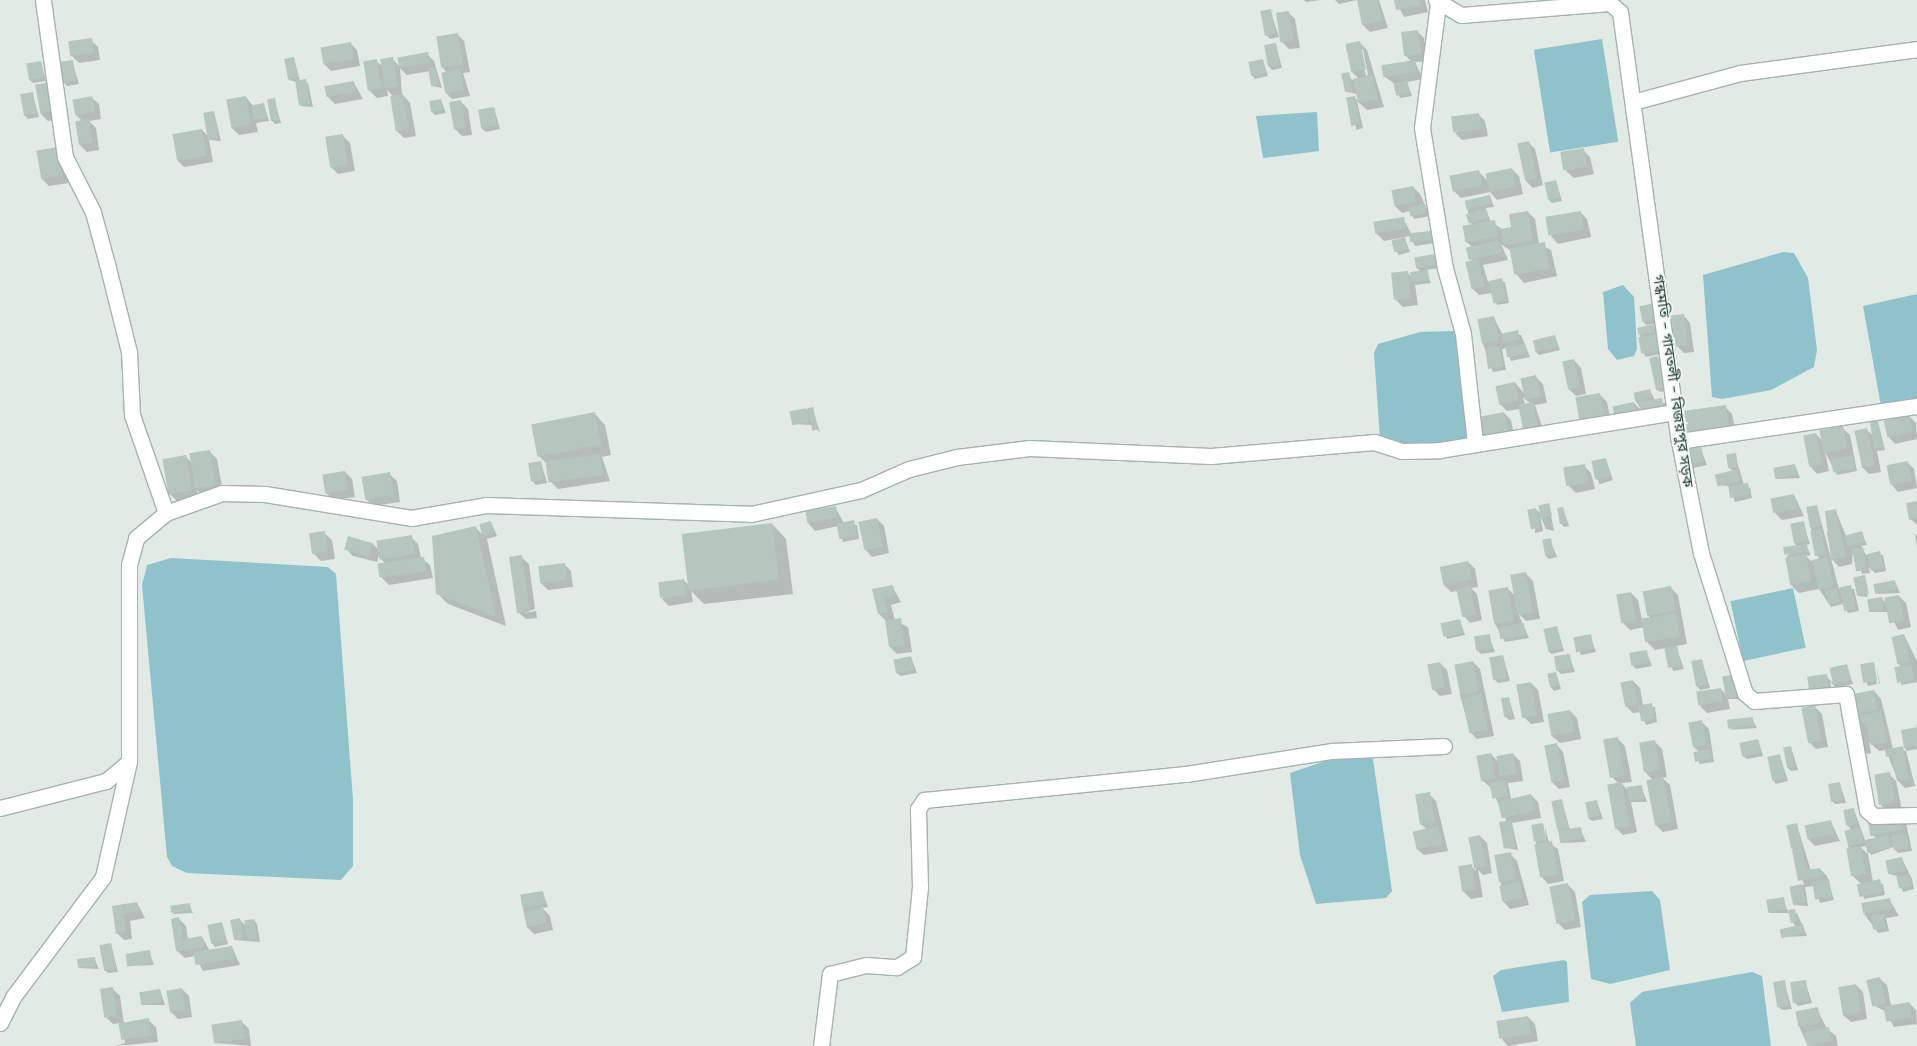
<!DOCTYPE html>
<meta charset="utf-8">
<style>
body{margin:0}
#map{position:relative;width:1917px;height:1046px;overflow:hidden;background:#e2eae6;font-family:"DM Sans","Noto Sans Bengali",sans-serif}
div>[style]{position:absolute}
.water>*{inset:0;background:#8fc2ca;transform-origin:0 0}
.shadow>*{inset:0;background:#0003;transform-origin:0 0}
.building>*{inset:0;background:#b7c5bf;transform-origin:0 0}
.roads{filter:drop-shadow(1px 0 #a5b2ad) drop-shadow(-1px 0 #a5b2ad) drop-shadow(0 1px #a5b2ad) drop-shadow(0 -1px #a5b2ad)}
.street>*{height:15px;margin:-7.5px;padding:0 7.5px;transform-origin:7.5px;border-radius:7.5px;background:#fff}
.secondary>*{height:15px;margin:-7.5px;padding:0 7.5px;transform-origin:7.5px;border-radius:7.5px;background:#fff}
span{translate:-50% -50%;white-space:nowrap;text-align:center;line-height:1.15;-webkit-text-stroke:4px #f2f7f4;paint-order:stroke}
.street-label{font-size:15px;color:#233a33}
</style>
<div id="map">
<div class="water">
<div style="left:1602px;top:39px;width:104px;height:69px;rotate:81deg"></div>
<div style="clip-path:polygon(1317px 112px,1319px 151px,1263px 158px,1256px 116px)"></div>
<div style="clip-path:polygon(1783px 252px,1794px 253px,1808px 278px,1817px 350px,1814px 367px,1771px 390px,1722px 399px,1712px 397px,1703px 275px)"></div>
<div style="clip-path:polygon(1623px 285px,1634px 297px,1637px 349px,1634px 356px,1617px 360px,1608px 349px,1603px 292px)"></div>
<div style="clip-path:polygon(1917px 294px,1917px 401px,1881px 406px,1863px 306px)"></div>
<div style="clip-path:polygon(1454px 331px,1464px 340px,1471px 440px,1402px 448px,1380px 439px,1374px 353px,1378px 344px,1420px 332px)"></div>
<div style="clip-path:polygon(171px 558px,328px 567px,336px 574px,353px 800px,353px 866px,341px 880px,187px 873px,172px 866px,167px 857px,142px 585px,147px 565px)"></div>
<div style="left:1793px;top:588px;width:61px;height:64px;rotate:78deg"></div>
<div style="clip-path:polygon(1362px 756px,1373px 759px,1392px 891px,1386px 898px,1316px 904px,1300px 855px,1290px 773px,1337px 757px)"></div>
<div style="clip-path:polygon(1652px 891px,1660px 900px,1670px 970px,1610px 984px,1591px 979px,1582px 902px,1590px 895px)"></div>
<div style="clip-path:polygon(1564px 960px,1567px 962px,1569px 1002px,1502px 1012px,1493px 976px,1501px 970px)"></div>
<div style="clip-path:polygon(1752px 972px,1762px 976px,1771px 1046px,1636px 1046px,1630px 1003px,1642px 992px)"></div>
</div>
<div class="shadow">
<div style="clip-path:polygon(1304px 0,1320px 0,1306px 2px)"></div>
<div style="clip-path:polygon(1335px 0,1357px 0,1339px 4px)"></div>
<div style="clip-path:polygon(1358px 0,1379px 0,1388px 28px,1370px 32px,1363px 25px)"></div>
<div style="clip-path:polygon(1395px 0,1425px 0,1428px 12px,1404px 17px)"></div>
<div style="clip-path:polygon(1270px 10px,1279px 37px,1270px 39px,1267px 36px)"></div>
<div style="clip-path:polygon(1288px 12px,1295px 19px,1300px 48px,1289px 49px,1282px 42px)"></div>
<div style="clip-path:polygon(1417px 31px,1424px 38px,1427px 61px,1415px 62px,1423px 79px,1407px 82px,1412px 96px,1400px 98px,1395px 84px,1385px 77px,1412px 62px,1405px 55px)"></div>
<div style="clip-path:polygon(457px 34px,464px 41px,470px 72px,463px 73px,470px 96px,452px 99px,445px 92px,447px 73px,443px 68px)"></div>
<div style="clip-path:polygon(91px 40px,98px 47px,100px 60px,79px 63px,72px 56px)"></div>
<div style="clip-path:polygon(350px 43px,357px 50px,360px 66px,331px 71px,324px 64px)"></div>
<div style="clip-path:polygon(evenodd,1360px 43px,1367px 50px,1384px 107px,1367px 110px,1357px 101px,1363px 128px,1356px 130px,1354px 97px,1360px 103px,1358px 94px,1347px 92px,1348px 74px,1352px 80px,1359px 79px,1352px 72px,1360px 43px,1360px 49px,1363px 49px,1368px 75px,1366px 76px,1360px 49px)"></div>
<div style="clip-path:polygon(1276px 45px,1282px 68px,1272px 70px,1269px 66px)"></div>
<div style="clip-path:polygon(427px 54px,434px 61px,442px 88px,432px 86px,430px 71px,407px 75px,400px 68px,402px 94px,410px 103px,416px 136px,404px 138px,397px 131px,394px 97px,387px 90px,388px 96px,377px 98px,370px 91px,376px 61px,382px 66px,392px 58px,399px 66px)"></div>
<div style="clip-path:polygon(294px 58px,300px 81px,308px 83px,313px 107px,301px 106px,297px 82px,289px 80px)"></div>
<div style="clip-path:polygon(72px 61px,79px 84px,67px 86px,64px 83px)"></div>
<div style="clip-path:polygon(1263px 61px,1268px 76px,1255px 79px,1252px 75px)"></div>
<div style="clip-path:polygon(41px 62px,46px 81px,33px 83px,30px 80px)"></div>
<div style="clip-path:polygon(50px 83px,62px 118px,48px 121px,41px 114px)"></div>
<div style="clip-path:polygon(354px 83px,363px 99px,335px 104px,328px 97px,326px 87px)"></div>
<div style="clip-path:polygon(32px 93px,39px 117px,28px 119px,25px 116px)"></div>
<div style="clip-path:polygon(91px 97px,99px 104px,101px 119px,89px 121px,96px 128px,99px 150px,87px 152px,80px 145px,83px 122px,76px 115px)"></div>
<div style="clip-path:polygon(246px 97px,253px 106px,264px 105px,269px 121px,256px 123px,258px 132px,239px 135px,232px 128px)"></div>
<div style="clip-path:polygon(274px 99px,281px 123px,275px 124px,272px 121px)"></div>
<div style="clip-path:polygon(441px 100px,446px 113px,435px 115px,432px 112px)"></div>
<div style="clip-path:polygon(461px 102px,468px 109px,472px 135px,462px 136px,455px 129px)"></div>
<div style="clip-path:polygon(494px 108px,500px 129px,486px 132px,482px 129px)"></div>
<div style="clip-path:polygon(214px 112px,221px 141px,209px 140px,213px 162px,184px 167px,177px 160px,202px 130px,208px 136px)"></div>
<div style="clip-path:polygon(1478px 114px,1485px 121px,1488px 136px,1462px 140px,1455px 133px)"></div>
<div style="clip-path:polygon(343px 136px,350px 143px,355px 171px,338px 174px,331px 167px)"></div>
<div style="clip-path:polygon(1528px 142px,1535px 149px,1543px 185px,1533px 188px,1526px 181px)"></div>
<div style="clip-path:polygon(1583px 150px,1590px 157px,1594px 174px,1574px 178px,1566px 171px)"></div>
<div style="clip-path:polygon(64px 156px,68px 183px,49px 186px,42px 179px)"></div>
<div style="clip-path:polygon(1512px 169px,1519px 176px,1523px 194px,1497px 200px,1490px 192px,1461px 198px,1454px 191px,1478px 171px,1487px 180px)"></div>
<div style="clip-path:polygon(1556px 181px,1562px 201px,1552px 203px,1549px 200px)"></div>
<div style="clip-path:polygon(1413px 187px,1420px 194px,1430px 216px,1414px 219px,1410px 211px,1402px 213px,1395px 206px)"></div>
<div style="clip-path:polygon(1490px 196px,1494px 207px,1485px 208px,1491px 222px,1502px 229px,1513px 228px,1528px 212px,1535px 219px,1539px 244px,1551px 250px,1557px 276px,1524px 283px,1517px 275px,1511px 251px,1501px 244px,1508px 260px,1483px 265px,1488px 282px,1505px 282px,1509px 303px,1497px 305px,1492px 293px,1479px 295px,1472px 288px,1472px 247px,1467px 242px,1472px 226px,1467px 208px)"></div>
<div style="clip-path:polygon(1580px 212px,1587px 219px,1591px 237px,1558px 244px,1551px 236px)"></div>
<div style="clip-path:polygon(1403px 218px,1412px 235px,1430px 232px,1435px 243px,1415px 246px,1410px 236px,1384px 241px,1376px 233px)"></div>
<div style="clip-path:polygon(1405px 239px,1410px 252px,1399px 255px,1396px 251px)"></div>
<div style="clip-path:polygon(1434px 256px,1438px 268px,1426px 270px,1431px 283px,1415px 285px,1418px 305px,1403px 307px,1396px 300px,1407px 272px,1411px 277px,1421px 272px,1417px 268px)"></div>
<div style="clip-path:polygon(1655px 304px,1661px 322px,1646px 325px,1643px 321px)"></div>
<div style="clip-path:polygon(1683px 315px,1690px 323px,1694px 352px,1684px 353px,1677px 346px)"></div>
<div style="clip-path:polygon(1494px 318px,1503px 335px,1521px 335px,1530px 357px,1511px 361px,1506px 348px,1502px 349px,1506px 370px,1493px 372px,1483px 344px)"></div>
<div style="clip-path:polygon(1654px 326px,1662px 354px,1645px 357px,1640px 335px)"></div>
<div style="clip-path:polygon(1555px 336px,1560px 350px,1539px 355px,1536px 352px)"></div>
<div style="clip-path:polygon(1658px 358px,1667px 391px,1660px 392px,1656px 389px)"></div>
<div style="clip-path:polygon(1574px 360px,1581px 368px,1586px 394px,1576px 396px,1569px 389px)"></div>
<div style="clip-path:polygon(evenodd,1536px 377px,1543px 384px,1547px 403px,1535px 405px,1546px 439px,1520px 409px,1507px 411px,1500px 404px,1515px 383px,1524px 393px,1536px 377px,1523px 397px,1531px 404px,1525px 405px,1523px 397px)"></div>
<div style="clip-path:polygon(1650px 390px,1655px 401px,1665px 403px,1667px 413px,1623px 427px,1634px 403px,1643px 412px,1636px 401px)"></div>
<div style="clip-path:polygon(1600px 395px,1607px 402px,1612px 427px,1590px 431px)"></div>
<div style="clip-path:polygon(1725px 407px,1732px 414px,1736px 434px,1697px 440px)"></div>
<div style="clip-path:polygon(812px 409px,820px 432px,812px 425px,793px 424px,790px 412px)"></div>
<div style="clip-path:polygon(1504px 413px,1511px 420px,1515px 439px,1490px 444px)"></div>
<div style="clip-path:polygon(595px 414px,605px 425px,611px 455px,602px 457px,610px 481px,558px 489px,551px 482px,548px 465px,538px 455px)"></div>
<div style="clip-path:polygon(1909px 416px,1916px 423px,1917px 439px,1895px 444px,1888px 436px)"></div>
<div style="clip-path:polygon(1878px 422px,1885px 450px,1877px 451px,1881px 472px,1869px 474px,1862px 467px,1867px 430px,1873px 436px)"></div>
<div style="clip-path:polygon(1842px 428px,1850px 435px,1857px 471px,1837px 475px,1825px 452px,1829px 471px,1817px 474px,1810px 466px,1816px 434px,1823px 442px)"></div>
<div style="clip-path:polygon(1700px 447px,1707px 465px,1693px 468px,1689px 465px)"></div>
<div style="clip-path:polygon(210px 452px,217px 459px,223px 492px,203px 496px,197px 490px,198px 497px,177px 501px,170px 494px,164px 460px,185px 456px,192px 463px)"></div>
<div style="clip-path:polygon(1735px 455px,1744px 485px,1750px 488px,1752px 498px,1735px 502px,1729px 486px,1719px 485px,1733px 471px,1729px 468px)"></div>
<div style="left:1606px;top:459px;width:22px;height:14px;rotate:72deg"></div>
<div style="clip-path:polygon(541px 462px,547px 483px,536px 485px,533px 482px)"></div>
<div style="clip-path:polygon(1907px 462px,1914px 469px,1917px 488px,1898px 492px,1891px 484px)"></div>
<div style="clip-path:polygon(1795px 465px,1800px 478px,1776px 479px)"></div>
<div style="clip-path:polygon(1584px 466px,1591px 473px,1595px 489px,1576px 493px,1569px 486px)"></div>
<div style="clip-path:polygon(345px 472px,352px 479px,355px 497px,333px 500px,326px 493px)"></div>
<div style="clip-path:polygon(389px 474px,397px 481px,400px 502px,373px 506px,366px 499px)"></div>
<div style="clip-path:polygon(1794px 495px,1804px 516px,1782px 520px,1775px 513px)"></div>
<div style="clip-path:polygon(1917px 502px,1917px 525px,1911px 519px)"></div>
<div style="clip-path:polygon(1549px 504px,1554px 531px,1546px 529px,1540px 515px,1543px 531px,1535px 533px,1536px 509px,1542px 515px)"></div>
<div style="clip-path:polygon(1817px 506px,1839px 589px,1854px 589px,1859px 611px,1848px 613px,1843px 604px,1831px 607px,1819px 589px,1799px 593px,1792px 586px,1787px 556px,1798px 547px,1795px 544px,1803px 522px,1810px 544px,1806px 545px,1811px 555px,1806px 556px,1811px 561px,1819px 560px,1811px 528px)"></div>
<div style="clip-path:polygon(835px 507px,844px 523px,857px 525px,859px 539px,843px 542px,838px 526px,815px 531px,808px 523px)"></div>
<div style="clip-path:polygon(1563px 508px,1569px 526px,1564px 527px,1561px 523px)"></div>
<div style="clip-path:polygon(1836px 511px,1846px 536px,1862px 533px,1867px 545px,1861px 546px,1866px 555px,1883px 555px,1886px 571px,1875px 573px,1869px 567px,1870px 573px,1862px 574px,1868px 597px,1858px 596px,1863px 576px,1853px 548px,1852px 564px,1839px 567px,1832px 559px,1827px 533px)"></div>
<div style="clip-path:polygon(877px 519px,884px 526px,889px 553px,872px 557px,865px 549px)"></div>
<div style="clip-path:polygon(491px 522px,497px 536px,487px 539px,506px 626px,448px 604px,437px 593px,476px 528px,483px 535px)"></div>
<div style="clip-path:polygon(772px 524px,786px 539px,793px 594px,704px 604px,691px 591px,693px 602px,669px 606px,662px 599px,683px 580px,689px 585px)"></div>
<div style="clip-path:polygon(324px 533px,332px 540px,335px 559px,321px 561px,314px 554px)"></div>
<div style="clip-path:polygon(1915px 535px,1917px 535px,1917px 548px)"></div>
<div style="clip-path:polygon(411px 537px,418px 544px,421px 558px,430px 565px,433px 578px,389px 585px,382px 578px,386px 564px,381px 559px)"></div>
<div style="clip-path:polygon(1550px 540px,1557px 557px,1549px 559px,1546px 556px)"></div>
<div style="clip-path:polygon(373px 544px,380px 551px,377px 562px,353px 556px,346px 549px)"></div>
<div style="clip-path:polygon(521px 557px,529px 564px,535px 609px,523px 613px,536px 611px,537px 618px,526px 619px,518px 612px)"></div>
<div style="clip-path:polygon(1468px 562px,1475px 569px,1478px 587px,1471px 588px,1477px 594px,1482px 620px,1470px 623px,1463px 615px,1458px 591px,1451px 592px,1444px 585px)"></div>
<div style="clip-path:polygon(564px 564px,571px 571px,573px 587px,548px 590px,541px 583px)"></div>
<div style="clip-path:polygon(1525px 573px,1533px 581px,1540px 619px,1526px 621px,1518px 613px,1529px 638px,1505px 642px,1495px 624px,1508px 589px,1516px 597px)"></div>
<div style="clip-path:polygon(1895px 582px,1900px 593px,1877px 594px)"></div>
<div style="clip-path:polygon(892px 586px,901px 602px,891px 605px,895px 621px,908px 627px,912px 652px,897px 654px,890px 647px,886px 621px,879px 614px,873px 590px)"></div>
<div style="clip-path:polygon(1671px 588px,1678px 595px,1687px 644px,1676px 646px,1684px 669px,1673px 671px,1666px 648px,1655px 650px,1648px 643px,1645px 627px,1630px 630px,1623px 623px,1631px 593px,1638px 600px,1642px 620px,1651px 619px,1648px 615px)"></div>
<div style="clip-path:polygon(1899px 596px,1906px 603px,1911px 627px,1898px 630px,1889px 612px,1870px 612px,1881px 598px,1887px 604px)"></div>
<div style="clip-path:polygon(1460px 621px,1465px 635px,1447px 639px,1442px 624px)"></div>
<div style="clip-path:polygon(1557px 627px,1564px 651px,1552px 654px,1548px 651px)"></div>
<div style="clip-path:polygon(1590px 635px,1596px 652px,1581px 655px,1575px 638px)"></div>
<div style="clip-path:polygon(1904px 635px,1917px 661px,1917px 682px,1901px 685px,1902px 667px,1897px 663px)"></div>
<div style="clip-path:polygon(1489px 636px,1495px 652px,1481px 654px,1478px 651px)"></div>
<div style="clip-path:polygon(1646px 651px,1652px 666px,1636px 669px,1633px 666px)"></div>
<div style="clip-path:polygon(1569px 655px,1575px 672px,1561px 674px,1558px 671px)"></div>
<div style="clip-path:polygon(1503px 656px,1510px 681px,1498px 683px,1495px 680px)"></div>
<div style="clip-path:polygon(911px 657px,917px 673px,900px 676px,897px 673px)"></div>
<div style="clip-path:polygon(1702px 661px,1710px 688px,1700px 690px,1697px 686px)"></div>
<div style="clip-path:polygon(1473px 662px,1480px 669px,1494px 736px,1477px 739px,1470px 732px,1460px 695px)"></div>
<div style="clip-path:polygon(1440px 663px,1447px 670px,1452px 694px,1440px 696px,1433px 689px)"></div>
<div style="clip-path:polygon(1874px 663px,1877px 684px,1868px 686px,1861px 665px)"></div>
<div style="clip-path:polygon(1876px 665px,1880px 684px,1879px 684px)"></div>
<div style="clip-path:polygon(1847px 666px,1853px 684px,1836px 688px,1830px 681px,1832px 692px,1814px 695px,1826px 676px,1832px 682px)"></div>
<div style="clip-path:polygon(1556px 673px,1561px 689px,1554px 691px,1551px 687px)"></div>
<div style="clip-path:polygon(1724px 678px,1742px 699px,1728px 699px,1730px 709px,1707px 713px,1700px 706px,1721px 689px,1727px 696px)"></div>
<div style="clip-path:polygon(1633px 681px,1640px 688px,1643px 705px,1655px 707px,1657px 722px,1646px 725px,1641px 712px,1633px 713px,1626px 706px)"></div>
<div style="clip-path:polygon(1531px 683px,1538px 690px,1544px 722px,1531px 724px,1524px 717px)"></div>
<div style="clip-path:polygon(1874px 691px,1881px 699px,1893px 749px,1906px 751px,1902px 731px,1917px 728px,1917px 749px,1906px 751px,1915px 786px,1905px 788px,1898px 781px,1886px 750px,1879px 751px,1869px 742px,1871px 753px,1867px 754px,1860px 746px,1854px 714px)"></div>
<div style="clip-path:polygon(1509px 699px,1515px 719px,1509px 720px,1506px 717px)"></div>
<div style="clip-path:polygon(1815px 707px,1822px 714px,1828px 747px,1816px 749px,1809px 742px)"></div>
<div style="clip-path:polygon(1570px 711px,1577px 718px,1581px 739px,1560px 743px,1552px 736px)"></div>
<div style="clip-path:polygon(1752px 719px,1757px 728px,1729px 730px)"></div>
<div style="clip-path:polygon(1702px 722px,1709px 729px,1714px 762px,1699px 764px,1699px 752px,1694px 747px)"></div>
<div style="clip-path:polygon(1618px 739px,1625px 746px,1632px 782px,1621px 783px,1627px 789px,1641px 786px,1647px 802px,1631px 802px,1637px 832px,1623px 835px,1616px 828px,1619px 784px,1612px 777px)"></div>
<div style="clip-path:polygon(1758px 740px,1763px 756px,1747px 759px,1743px 756px)"></div>
<div style="clip-path:polygon(1654px 741px,1662px 749px,1667px 777px,1662px 778px,1670px 785px,1678px 829px,1663px 832px,1656px 825px,1653px 780px,1646px 773px)"></div>
<div style="clip-path:polygon(1556px 744px,1563px 752px,1570px 787px,1559px 789px,1552px 782px)"></div>
<div style="clip-path:polygon(1791px 747px,1798px 770px,1791px 771px,1788px 768px)"></div>
<div style="clip-path:polygon(1491px 754px,1498px 762px,1513px 754px,1520px 761px,1523px 781px,1508px 783px,1511px 799px,1531px 795px,1538px 802px,1541px 818px,1512px 823px,1518px 850px,1506px 848px,1507px 822px,1491px 788px,1483px 781px)"></div>
<div style="clip-path:polygon(1780px 756px,1788px 781px,1776px 784px,1773px 780px)"></div>
<div style="clip-path:polygon(1889px 774px,1896px 781px,1902px 810px,1888px 813px,1881px 805px)"></div>
<div style="clip-path:polygon(1840px 784px,1846px 803px,1835px 804px,1832px 801px)"></div>
<div style="clip-path:polygon(1429px 794px,1436px 801px,1448px 851px,1424px 855px,1416px 848px,1427px 830px,1422px 825px)"></div>
<div style="clip-path:polygon(1562px 801px,1570px 830px,1580px 828px,1586px 842px,1561px 843px,1558px 829px)"></div>
<div style="clip-path:polygon(1597px 802px,1603px 819px,1592px 821px,1588px 818px)"></div>
<div style="clip-path:polygon(1854px 810px,1865px 840px,1876px 838px,1872px 835px,1899px 816px,1906px 823px,1912px 851px,1898px 853px,1893px 847px,1871px 855px,1867px 846px,1860px 847px,1868px 854px,1873px 882px,1883px 884px,1885px 895px,1864px 899px,1861px 884px,1853px 876px,1848px 845px,1852px 830px,1847px 825px)"></div>
<div style="clip-path:polygon(1831px 822px,1840px 841px,1815px 846px,1808px 839px)"></div>
<div style="clip-path:polygon(1543px 824px,1546px 847px,1545px 827px,1549px 843px,1558px 849px,1564px 881px,1548px 884px,1541px 876px,1536px 842px)"></div>
<div style="clip-path:polygon(1797px 825px,1811px 871px,1820px 869px,1827px 876px,1834px 900px,1820px 903px,1814px 886px,1805px 887px,1808px 906px,1794px 905px,1791px 888px,1804px 885px,1792px 847px)"></div>
<div style="clip-path:polygon(1480px 836px,1487px 843px,1492px 873px,1483px 875px,1478px 870px,1483px 897px,1471px 899px,1464px 892px,1471px 866px,1476px 871px,1470px 838px)"></div>
<div style="clip-path:polygon(1510px 854px,1517px 861px,1529px 905px,1510px 909px,1503px 901px,1501px 882px)"></div>
<div style="clip-path:polygon(1902px 859px,1912px 879px,1914px 889px,1903px 892px,1897px 876px,1889px 874px)"></div>
<div style="clip-path:polygon(1568px 885px,1575px 892px,1581px 927px,1565px 930px,1558px 923px)"></div>
<div style="clip-path:polygon(543px 893px,548px 907px,542px 908px,550px 916px,553px 930px,534px 934px,527px 927px,523px 908px)"></div>
<div style="clip-path:polygon(1783px 898px,1788px 912px,1797px 913px,1807px 936px,1782px 937px,1795px 926px,1790px 913px,1769px 913px)"></div>
<div style="clip-path:polygon(1889px 899px,1899px 916px,1886px 918px,1889px 931px,1878px 933px,1864px 914px)"></div>
<div style="clip-path:polygon(137px 903px,145px 918px,130px 921px,132px 939px,124px 940px,117px 933px,113px 907px)"></div>
<div style="clip-path:polygon(189px 904px,193px 913px,172px 914px)"></div>
<div style="clip-path:polygon(179px 919px,186px 926px,188px 939px,202px 937px,210px 951px,232px 947px,240px 965px,203px 971px,195px 956px,185px 958px,177px 951px)"></div>
<div style="clip-path:polygon(240px 920px,246px 926px,254px 920px,257px 924px,260px 942px,234px 940px)"></div>
<div style="clip-path:polygon(222px 923px,228px 944px,215px 947px,212px 943px)"></div>
<div style="clip-path:polygon(111px 944px,118px 972px,108px 973px,105px 970px)"></div>
<div style="clip-path:polygon(149px 951px,154px 965px,128px 966px)"></div>
<div style="clip-path:polygon(94px 958px,99px 969px,79px 968px)"></div>
<div style="clip-path:polygon(1879px 978px,1887px 985px,1891px 1005px,1909px 1003px,1916px 1010px,1917px 1024px,1894px 1027px,1885px 1011px,1873px 1005px)"></div>
<div style="clip-path:polygon(1784px 981px,1792px 1009px,1782px 1010px,1779px 1007px)"></div>
<div style="clip-path:polygon(1805px 981px,1812px 1003px,1798px 1006px,1795px 1003px)"></div>
<div style="clip-path:polygon(1856px 985px,1863px 992px,1867px 1019px,1851px 1022px,1843px 1015px,1839px 988px)"></div>
<div style="clip-path:polygon(113px 989px,120px 996px,124px 1024px,148px 1020px,156px 1027px,158px 1042px,115px 1046px,125px 1043px,120px 1023px,113px 1024px,106px 1017px)"></div>
<div style="clip-path:polygon(182px 989px,189px 996px,192px 1017px,178px 1019px,171px 1012px)"></div>
<div style="clip-path:polygon(160px 990px,165px 1005px,142px 1005px)"></div>
<div style="clip-path:polygon(1817px 1009px,1827px 1029px,1836px 1036px,1838px 1046px,1808px 1046px,1799px 1026px)"></div>
<div style="clip-path:polygon(1528px 1017px,1535px 1024px,1538px 1041px,1508px 1046px,1502px 1039px)"></div>
<div style="clip-path:polygon(242px 1022px,249px 1029px,251px 1046px,216px 1043px)"></div>
</div>
<div class="building">
<div style="clip-path:polygon(1357px 0,1378px 0,1382px 21px,1362px 25px)"></div>
<div style="clip-path:polygon(1394px 0,1420px 0,1421px 6px,1396px 10px)"></div>
<div style="left:1271px;top:9px;width:25px;height:11px;rotate:79deg"></div>
<div style="left:1289px;top:11px;width:30px;height:13px;rotate:82deg"></div>
<div style="left:1418px;top:30px;width:24px;height:17px;rotate:83deg"></div>
<div style="left:458px;top:33px;width:32px;height:22px;rotate:81deg"></div>
<div style="left:92px;top:38px;width:15px;height:24px;rotate:82deg"></div>
<div style="left:1360px;top:41px;width:29px;height:15px;rotate:78deg"></div>
<div style="left:351px;top:42px;width:17px;height:31px;rotate:80deg"></div>
<div style="left:1276px;top:43px;width:22px;height:12px;rotate:80deg"></div>
<div style="left:428px;top:52px;width:11px;height:31px;rotate:80deg"></div>
<div style="left:294px;top:57px;width:21px;height:10px;rotate:79deg"></div>
<div style="left:393px;top:57px;width:30px;height:13px;rotate:81deg"></div>
<div style="left:377px;top:59px;width:30px;height:14px;rotate:81deg"></div>
<div style="left:1263px;top:59px;width:14px;height:15px;rotate:78deg"></div>
<div style="left:73px;top:60px;width:21px;height:14px;rotate:82deg"></div>
<div style="left:1415px;top:60px;width:12px;height:34px;rotate:81deg"></div>
<div style="left:41px;top:61px;width:17px;height:15px;rotate:80deg"></div>
<div style="left:436px;top:67px;width:18px;height:8px;rotate:81deg"></div>
<div style="left:460px;top:69px;width:21px;height:19px;rotate:79deg"></div>
<div style="left:1349px;top:72px;width:19px;height:8px;rotate:78deg"></div>
<div style="left:1373px;top:75px;width:25px;height:20px;rotate:79deg"></div>
<div style="left:306px;top:79px;width:25px;height:11px;rotate:81deg"></div>
<div style="left:1407px;top:80px;width:13px;height:14px;rotate:77deg"></div>
<div style="left:354px;top:81px;width:11px;height:30px;rotate:80deg"></div>
<div style="left:51px;top:82px;width:29px;height:16px;rotate:80deg"></div>
<div style="left:33px;top:92px;width:22px;height:13px;rotate:80deg"></div>
<div style="left:403px;top:94px;width:36px;height:13px;rotate:81deg"></div>
<div style="left:92px;top:96px;width:16px;height:20px;rotate:79deg"></div>
<div style="left:246px;top:96px;width:29px;height:20px;rotate:80deg"></div>
<div style="left:1355px;top:96px;width:29px;height:9px;rotate:80deg"></div>
<div style="left:275px;top:98px;width:22px;height:8px;rotate:80deg"></div>
<div style="left:441px;top:99px;width:11px;height:12px;rotate:80deg"></div>
<div style="left:461px;top:100px;width:28px;height:12px;rotate:80deg"></div>
<div style="left:264px;top:103px;width:15px;height:13px;rotate:79deg"></div>
<div style="left:494px;top:107px;width:19px;height:16px;rotate:81deg"></div>
<div style="left:214px;top:111px;width:27px;height:11px;rotate:80deg"></div>
<div style="left:1479px;top:113px;width:16px;height:28px;rotate:83deg"></div>
<div style="left:89px;top:119px;width:24px;height:14px;rotate:81deg"></div>
<div style="left:202px;top:129px;width:27px;height:30px;rotate:80deg"></div>
<div style="left:343px;top:134px;width:31px;height:18px;rotate:81deg"></div>
<div style="left:1529px;top:141px;width:38px;height:12px;rotate:78deg"></div>
<div style="left:57px;top:147px;width:29px;height:21px;rotate:80deg"></div>
<div style="left:1584px;top:148px;width:19px;height:24px;rotate:81deg"></div>
<div style="left:1512px;top:168px;width:19px;height:27px;rotate:78deg"></div>
<div style="left:1479px;top:170px;width:16px;height:30px;rotate:79deg"></div>
<div style="left:1556px;top:180px;width:18px;height:12px;rotate:77deg"></div>
<div style="left:1413px;top:186px;width:16px;height:22px;rotate:79deg"></div>
<div style="left:1490px;top:195px;width:9px;height:26px;rotate:77deg"></div>
<div style="left:1425px;top:204px;width:9px;height:17px;rotate:77deg"></div>
<div style="left:1486px;top:208px;width:10px;height:21px;rotate:73deg"></div>
<div style="clip-path:polygon(1528px 211px,1533px 241px,1504px 245px,1501px 229px,1511px 227px,1509px 214px)"></div>
<div style="left:1581px;top:211px;width:19px;height:36px;rotate:81deg"></div>
<div style="left:1404px;top:217px;width:12px;height:31px;rotate:81deg"></div>
<div style="left:1495px;top:220px;width:17px;height:33px;rotate:80deg"></div>
<div style="left:1431px;top:231px;width:9px;height:22px;rotate:84deg"></div>
<div style="left:1405px;top:237px;width:12px;height:14px;rotate:76deg"></div>
<div style="left:1499px;top:240px;width:13px;height:34px;rotate:77deg"></div>
<div style="left:1545px;top:242px;width:27px;height:36px;rotate:80deg"></div>
<div style="left:1434px;top:254px;width:11px;height:20px;rotate:80deg"></div>
<div style="left:1478px;top:259px;width:28px;height:13px;rotate:77deg"></div>
<div style="left:1428px;top:270px;width:10px;height:18px;rotate:84deg"></div>
<div style="left:1408px;top:271px;width:27px;height:17px;rotate:84deg"></div>
<div style="left:1502px;top:278px;width:23px;height:14px;rotate:77deg"></div>
<div style="left:1656px;top:303px;width:16px;height:17px;rotate:79deg"></div>
<div style="left:1684px;top:314px;width:31px;height:13px;rotate:83deg"></div>
<div style="left:1494px;top:316px;width:25px;height:17px;rotate:79deg"></div>
<div style="clip-path:polygon(1654px 324px,1656px 332px,1639px 335px,1637px 328px)"></div>
<div style="left:1518px;top:330px;width:9px;height:17px;rotate:77deg"></div>
<div style="left:1656px;top:334px;width:17px;height:18px;rotate:80deg"></div>
<div style="left:1555px;top:335px;width:12px;height:23px;rotate:76deg"></div>
<div style="left:1525px;top:343px;width:11px;height:20px;rotate:80deg"></div>
<div style="left:1500px;top:346px;width:21px;height:15px;rotate:82deg"></div>
<div style="left:1658px;top:356px;width:33px;height:9px;rotate:78deg"></div>
<div style="left:1574px;top:359px;width:29px;height:12px;rotate:78deg"></div>
<div style="left:1536px;top:375px;width:22px;height:16px;rotate:77deg"></div>
<div style="left:1515px;top:382px;width:19px;height:20px;rotate:78deg"></div>
<div style="left:1650px;top:389px;width:9px;height:17px;rotate:77deg"></div>
<div style="left:1600px;top:393px;width:27px;height:25px;rotate:80deg"></div>
<div style="left:1662px;top:398px;width:12px;height:23px;rotate:81deg"></div>
<div style="left:1533px;top:402px;width:31px;height:15px;rotate:79deg"></div>
<div style="left:1634px;top:402px;width:14px;height:22px;rotate:78deg"></div>
<div style="left:1726px;top:405px;width:22px;height:42px;rotate:82deg"></div>
<div style="left:813px;top:407px;width:23px;height:6px;rotate:77deg"></div>
<div style="left:806px;top:408px;width:14px;height:17px;rotate:78deg"></div>
<div style="left:595px;top:412px;width:33px;height:65px;rotate:79deg"></div>
<div style="left:1504px;top:412px;width:20px;height:26px;rotate:79deg"></div>
<div style="left:1909px;top:415px;width:17px;height:26px;rotate:77deg"></div>
<div style="clip-path:polygon(1878px 421px,1883px 447px,1874px 449px,1870px 422px)"></div>
<div style="left:1843px;top:426px;width:23px;height:24px;rotate:80deg"></div>
<div style="left:1867px;top:428px;width:38px;height:13px;rotate:78deg"></div>
<div style="left:1816px;top:433px;width:32px;height:13px;rotate:79deg"></div>
<div style="left:1701px;top:446px;width:16px;height:16px;rotate:79deg"></div>
<div style="left:210px;top:450px;width:36px;height:21px;rotate:81deg"></div>
<div style="left:1736px;top:453px;width:14px;height:10px;rotate:82deg"></div>
<div style="left:600px;top:454px;width:21px;height:55px;rotate:82deg"></div>
<div style="left:186px;top:455px;width:36px;height:24px;rotate:80deg"></div>
<div style="left:1852px;top:455px;width:13px;height:22px;rotate:77deg"></div>
<div style="left:1606px;top:458px;width:19px;height:15px;rotate:78deg"></div>
<div style="left:541px;top:461px;width:19px;height:13px;rotate:81deg"></div>
<div style="left:1908px;top:461px;width:20px;height:22px;rotate:79deg"></div>
<div style="left:1585px;top:464px;width:19px;height:22px;rotate:81deg"></div>
<div style="left:1795px;top:464px;width:11px;height:22px;rotate:80deg"></div>
<div style="left:1738px;top:469px;width:12px;height:24px;rotate:76deg"></div>
<div style="left:345px;top:471px;width:19px;height:23px;rotate:81deg"></div>
<div style="left:390px;top:472px;width:23px;height:29px;rotate:80deg"></div>
<div style="left:1748px;top:483px;width:12px;height:20px;rotate:81deg"></div>
<div style="left:1794px;top:494px;width:15px;height:24px;rotate:79deg"></div>
<div style="clip-path:polygon(1917px 501px,1917px 518px,1909px 520px,1906px 503px)"></div>
<div style="left:1549px;top:503px;width:13px;height:11px;rotate:77deg"></div>
<div style="left:1817px;top:505px;width:21px;height:11px;rotate:79deg"></div>
<div style="left:836px;top:506px;width:12px;height:31px;rotate:81deg"></div>
<div style="clip-path:polygon(1563px 507px,1567px 523px,1560px 524px,1557px 508px)"></div>
<div style="left:1536px;top:508px;width:20px;height:9px;rotate:79deg"></div>
<div style="clip-path:polygon(1836px 509px,1846px 557px,1831px 560px,1825px 511px)"></div>
<div style="left:877px;top:518px;width:29px;height:19px;rotate:78deg"></div>
<div style="left:854px;top:520px;width:16px;height:18px;rotate:79deg"></div>
<div style="left:491px;top:521px;width:12px;height:12px;rotate:76deg"></div>
<div style="left:1804px;top:521px;width:20px;height:14px;rotate:79deg"></div>
<div style="left:772px;top:523px;width:57px;height:91px;rotate:83deg"></div>
<div style="clip-path:polygon(476px 526px,496px 617px,436px 594px,432px 536px)"></div>
<div style="left:1821px;top:529px;width:26px;height:11px;rotate:79deg"></div>
<div style="left:325px;top:531px;width:21px;height:16px;rotate:82deg"></div>
<div style="left:1862px;top:531px;width:11px;height:18px;rotate:75deg"></div>
<div style="left:412px;top:535px;width:19px;height:36px;rotate:81deg"></div>
<div style="left:348px;top:536px;width:26px;height:14px;rotate:16deg"></div>
<div style="left:1551px;top:538px;width:16px;height:9px;rotate:79deg"></div>
<div style="left:1807px;top:544px;width:8px;height:24px;rotate:83deg"></div>
<div style="left:1863px;top:547px;width:23px;height:11px;rotate:80deg"></div>
<div style="left:1880px;top:551px;width:17px;height:13px;rotate:77deg"></div>
<div style="left:1806px;top:554px;width:28px;height:21px;rotate:80deg"></div>
<div style="left:522px;top:555px;width:57px;height:13px;rotate:82deg"></div>
<div style="left:424px;top:557px;width:14px;height:47px;rotate:82deg"></div>
<div style="left:1827px;top:557px;width:30px;height:15px;rotate:78deg"></div>
<div style="left:1468px;top:561px;width:19px;height:29px;rotate:78deg"></div>
<div style="left:565px;top:563px;width:17px;height:27px;rotate:83deg"></div>
<div style="left:1526px;top:572px;width:41px;height:16px;rotate:80deg"></div>
<div style="left:1865px;top:575px;width:19px;height:12px;rotate:78deg"></div>
<div style="left:684px;top:579px;width:16px;height:26px;rotate:83deg"></div>
<div style="left:1895px;top:580px;width:10px;height:22px;rotate:79deg"></div>
<div style="clip-path:polygon(893px 585px,895px 595px,884px 598px,888px 612px,878px 614px,872px 589px)"></div>
<div style="left:1851px;top:585px;width:24px;height:12px;rotate:78deg"></div>
<div style="left:1470px;top:586px;width:29px;height:14px;rotate:78deg"></div>
<div style="left:1671px;top:586px;width:25px;height:29px;rotate:79deg"></div>
<div style="left:1508px;top:587px;width:34px;height:20px;rotate:80deg"></div>
<div style="left:1837px;top:588px;width:14px;height:12px;rotate:78deg"></div>
<div style="left:1631px;top:592px;width:29px;height:15px;rotate:80deg"></div>
<div style="left:1899px;top:595px;width:26px;height:15px;rotate:79deg"></div>
<div style="left:1882px;top:597px;width:13px;height:15px;rotate:81deg"></div>
<div style="left:1676px;top:613px;width:24px;height:35px;rotate:81deg"></div>
<div style="left:901px;top:618px;width:27px;height:16px;rotate:82deg"></div>
<div style="left:1460px;top:619px;width:14px;height:20px;rotate:78deg"></div>
<div style="left:1524px;top:623px;width:12px;height:26px;rotate:81deg"></div>
<div style="left:1557px;top:626px;width:23px;height:14px;rotate:77deg"></div>
<div style="left:1490px;top:634px;width:15px;height:16px;rotate:82deg"></div>
<div style="left:1591px;top:634px;width:15px;height:18px;rotate:79deg"></div>
<div style="left:1904px;top:634px;width:28px;height:13px;rotate:77deg"></div>
<div style="left:1677px;top:645px;width:21px;height:13px;rotate:79deg"></div>
<div style="left:1647px;top:650px;width:13px;height:18px;rotate:81deg"></div>
<div style="left:1570px;top:654px;width:15px;height:16px;rotate:82deg"></div>
<div style="left:1503px;top:655px;width:23px;height:14px;rotate:80deg"></div>
<div style="left:911px;top:656px;width:14px;height:18px;rotate:78deg"></div>
<div style="left:1702px;top:659px;width:26px;height:11px;rotate:79deg"></div>
<div style="left:1473px;top:661px;width:31px;height:19px;rotate:79deg"></div>
<div style="left:1440px;top:662px;width:26px;height:13px;rotate:79deg"></div>
<div style="left:1874px;top:662px;width:19px;height:14px;rotate:81deg"></div>
<div style="left:1847px;top:664px;width:17px;height:18px;rotate:77deg"></div>
<div style="left:1911px;top:664px;width:16px;height:17px;rotate:79deg"></div>
<div style="left:1556px;top:672px;width:14px;height:9px;rotate:78deg"></div>
<div style="left:1736px;top:674px;width:22px;height:14px;rotate:80deg"></div>
<div style="left:1827px;top:674px;width:15px;height:20px;rotate:82deg"></div>
<div style="left:1633px;top:680px;width:25px;height:13px;rotate:78deg"></div>
<div style="left:1531px;top:682px;width:34px;height:15px;rotate:80deg"></div>
<div style="left:1721px;top:688px;width:14px;height:25px;rotate:82deg"></div>
<div style="left:1874px;top:690px;width:20px;height:25px;rotate:79deg"></div>
<div style="left:1481px;top:694px;width:36px;height:19px;rotate:79deg"></div>
<div style="left:1509px;top:697px;width:19px;height:8px;rotate:81deg"></div>
<div style="left:1652px;top:703px;width:16px;height:14px;rotate:79deg"></div>
<div style="left:1815px;top:705px;width:36px;height:14px;rotate:79deg"></div>
<div style="left:1570px;top:710px;width:22px;height:23px;rotate:80deg"></div>
<div style="clip-path:polygon(1881px 711px,1887px 742px,1871px 745px,1866px 722px,1861px 723px,1865px 746px,1859px 747px,1853px 716px)"></div>
<div style="left:1753px;top:717px;width:9px;height:26px;rotate:84deg"></div>
<div style="left:1702px;top:720px;width:25px;height:14px;rotate:79deg"></div>
<div style="clip-path:polygon(1917px 727px,1917px 746px,1904px 748px,1901px 730px)"></div>
<div style="left:1618px;top:737px;width:39px;height:15px;rotate:80deg"></div>
<div style="left:1758px;top:739px;width:14px;height:19px;rotate:78deg"></div>
<div style="left:1655px;top:740px;width:30px;height:16px;rotate:81deg"></div>
<div style="left:1557px;top:743px;width:38px;height:13px;rotate:79deg"></div>
<div style="left:1791px;top:746px;width:21px;height:8px;rotate:79deg"></div>
<div style="clip-path:polygon(1903px 746px,1909px 779px,1897px 781px,1892px 756px,1886px 757px,1885px 750px)"></div>
<div style="left:1710px;top:749px;width:10px;height:17px;rotate:79deg"></div>
<div style="left:1491px;top:753px;width:26px;height:15px;rotate:79deg"></div>
<div style="left:1513px;top:753px;width:21px;height:17px;rotate:79deg"></div>
<div style="left:1780px;top:754px;width:25px;height:13px;rotate:78deg"></div>
<div style="left:1890px;top:772px;width:31px;height:16px;rotate:81deg"></div>
<div style="left:1663px;top:777px;width:46px;height:17px;rotate:79deg"></div>
<div style="left:1505px;top:780px;width:16px;height:16px;rotate:79deg"></div>
<div style="left:1622px;top:782px;width:45px;height:15px;rotate:80deg"></div>
<div style="left:1840px;top:782px;width:18px;height:12px;rotate:81deg"></div>
<div style="left:1642px;top:785px;width:14px;height:15px;rotate:82deg"></div>
<div style="left:1430px;top:792px;width:31px;height:15px;rotate:81deg"></div>
<div style="left:1531px;top:794px;width:17px;height:34px;rotate:77deg"></div>
<div style="left:1562px;top:799px;width:29px;height:11px;rotate:78deg"></div>
<div style="left:1597px;top:800px;width:16px;height:12px;rotate:79deg"></div>
<div style="left:1854px;top:808px;width:16px;height:11px;rotate:79deg"></div>
<div style="left:1900px;top:815px;width:15px;height:33px;rotate:79deg"></div>
<div style="left:1511px;top:820px;width:27px;height:12px;rotate:80deg"></div>
<div style="left:1831px;top:820px;width:14px;height:27px;rotate:78deg"></div>
<div style="left:1543px;top:823px;width:17px;height:12px;rotate:80deg"></div>
<div style="left:1797px;top:823px;width:24px;height:11px;rotate:78deg"></div>
<div style="left:1438px;top:826px;width:18px;height:26px;rotate:77deg"></div>
<div style="left:1581px;top:827px;width:12px;height:23px;rotate:81deg"></div>
<div style="left:1860px;top:827px;width:16px;height:16px;rotate:76deg"></div>
<div style="left:1906px;top:833px;width:15px;height:15px;rotate:79deg"></div>
<div style="left:1480px;top:835px;width:32px;height:12px;rotate:79deg"></div>
<div style="left:1888px;top:835px;width:13px;height:24px;rotate:77deg"></div>
<div style="left:1552px;top:841px;width:34px;height:18px;rotate:80deg"></div>
<div style="left:1861px;top:846px;width:28px;height:15px;rotate:80deg"></div>
<div style="clip-path:polygon(1802px 848px,1806px 870px,1820px 868px,1822px 876px,1798px 881px,1792px 850px)"></div>
<div style="left:1511px;top:852px;width:28px;height:17px;rotate:80deg"></div>
<div style="left:1902px;top:857px;width:14px;height:17px;rotate:78deg"></div>
<div style="left:1472px;top:864px;width:26px;height:14px;rotate:81deg"></div>
<div style="left:1909px;top:874px;width:12px;height:13px;rotate:76deg"></div>
<div style="left:1829px;top:879px;width:18px;height:17px;rotate:81deg"></div>
<div style="left:1880px;top:879px;width:13px;height:24px;rotate:77deg"></div>
<div style="left:1520px;top:882px;width:16px;height:21px;rotate:79deg"></div>
<div style="left:1568px;top:883px;width:38px;height:19px;rotate:79deg"></div>
<div style="left:1802px;top:884px;width:19px;height:13px;rotate:78deg"></div>
<div style="left:543px;top:891px;width:13px;height:23px;rotate:81deg"></div>
<div style="left:1784px;top:897px;width:13px;height:18px;rotate:81deg"></div>
<div style="left:1890px;top:898px;width:11px;height:29px;rotate:80deg"></div>
<div style="clip-path:polygon(137px 902px,139px 911px,123px 914px,126px 932px,116px 934px,112px 906px)"></div>
<div style="left:190px;top:903px;width:7px;height:20px;rotate:82deg"></div>
<div style="left:543px;top:907px;width:16px;height:20px;rotate:76deg"></div>
<div style="clip-path:polygon(1795px 909px,1797px 922px,1791px 923px,1788px 910px)"></div>
<div style="left:1884px;top:914px;width:14px;height:13px;rotate:82deg"></div>
<div style="clip-path:polygon(179px 917px,183px 939px,202px 936px,204px 947px,176px 951px,171px 919px)"></div>
<div style="left:240px;top:918px;width:21px;height:10px;rotate:79deg"></div>
<div style="left:254px;top:919px;width:20px;height:10px;rotate:81deg"></div>
<div style="left:222px;top:922px;width:19px;height:15px;rotate:78deg"></div>
<div style="left:1803px;top:924px;width:9px;height:24px;rotate:77deg"></div>
<div style="left:111px;top:943px;width:26px;height:12px;rotate:79deg"></div>
<div style="left:232px;top:946px;width:13px;height:39px;rotate:81deg"></div>
<div style="left:150px;top:950px;width:13px;height:25px;rotate:81deg"></div>
<div style="left:95px;top:957px;width:9px;height:18px;rotate:84deg"></div>
<div style="left:1880px;top:977px;width:27px;height:14px;rotate:77deg"></div>
<div style="left:1785px;top:980px;width:26px;height:12px;rotate:81deg"></div>
<div style="left:1806px;top:980px;width:21px;height:16px;rotate:82deg"></div>
<div style="left:1856px;top:984px;width:28px;height:18px;rotate:80deg"></div>
<div style="left:113px;top:987px;width:29px;height:13px;rotate:82deg"></div>
<div style="left:182px;top:988px;width:22px;height:16px;rotate:80deg"></div>
<div style="left:160px;top:989px;width:13px;height:21px;rotate:81deg"></div>
<div style="left:1909px;top:1002px;width:15px;height:26px;rotate:79deg"></div>
<div style="left:1818px;top:1007px;width:16px;height:23px;rotate:79deg"></div>
<div style="left:1528px;top:1016px;width:18px;height:32px;rotate:81deg"></div>
<div style="left:149px;top:1018px;width:17px;height:31px;rotate:80deg"></div>
<div style="left:242px;top:1020px;width:19px;height:31px;rotate:81deg"></div>
<div style="left:1829px;top:1027px;width:14px;height:25px;rotate:78deg"></div>
</div>
<div class="roads">
<div class="street">
<div style="left:1438px;top:3px;width:126px;rotate:97.3deg"></div>
<div style="left:1422px;top:128px;width:142px;rotate:80.7deg"></div>
<div style="left:1445px;top:268px;width:68px;rotate:74.7deg"></div>
<div style="left:1463px;top:334px;width:109px;rotate:83.7deg"></div>
<div style="left:1633px;top:102px;width:111px;rotate:-15.2deg"></div>
<div style="left:1740px;top:73px;width:179px;rotate:-7.7deg"></div>
<div style="left:1679px;top:441px;width:241px;rotate:-8.4deg"></div>
<div style="left:166px;top:513px;width:59px;rotate:-19.7deg"></div>
<div style="left:222px;top:493px;width:43px;rotate:1.3deg"></div>
<div style="left:265px;top:494px;width:148px;rotate:9.3deg"></div>
<div style="left:411px;top:518px;width:76px;rotate:-9.8deg"></div>
<div style="left:486px;top:505px;width:265px;rotate:1.9deg"></div>
<div style="left:751px;top:514px;width:113px;rotate:-12.3deg"></div>
<div style="left:861px;top:490px;width:52px;rotate:-23.6deg"></div>
<div style="left:909px;top:469px;width:49px;rotate:-14deg"></div>
<div style="left:957px;top:457px;width:73px;rotate:-7.1deg"></div>
<div style="left:1029px;top:448px;width:182px;rotate:2.5deg"></div>
<div style="left:1211px;top:456px;width:164px;rotate:-4.9deg"></div>
<div style="left:1374px;top:442px;width:28px;rotate:18deg"></div>
<div style="left:1401px;top:451px;width:39px;rotate:-1deg"></div>
<div style="left:1440px;top:450px;width:238px;rotate:-9.2deg"></div>
<div style="left:0;top:808px;width:109px;rotate:-14.3deg"></div>
<div style="left:106px;top:781px;width:30px;rotate:-40deg"></div>
<div style="left:0;top:1023px;width:29px;rotate:-63deg"></div>
<div style="left:13px;top:997px;width:150px;rotate:-53.1deg"></div>
<div style="left:103px;top:877px;width:118px;rotate:-77.3deg"></div>
<div style="left:129px;top:762px;width:197px;rotate:-90deg"></div>
<div style="left:129px;top:565px;width:28px;rotate:-75deg"></div>
<div style="left:136px;top:538px;width:39px;rotate:-40deg"></div>
<div style="left:166px;top:513px;width:104px;rotate:-109.1deg"></div>
<div style="left:132px;top:415px;width:63px;rotate:-92.7deg"></div>
<div style="left:129px;top:352px;width:91px;rotate:-104deg"></div>
<div style="left:107px;top:264px;width:54px;rotate:-105.1deg"></div>
<div style="left:93px;top:212px;width:62px;rotate:-117deg"></div>
<div style="left:65px;top:157px;width:159px;rotate:-98deg"></div>
<div style="left:821px;top:1046px;width:73px;rotate:-82.9deg"></div>
<div style="left:830px;top:974px;width:37px;rotate:-14deg"></div>
<div style="left:866px;top:965px;width:31px;rotate:4deg"></div>
<div style="left:897px;top:967px;width:19px;rotate:-32deg"></div>
<div style="left:913px;top:957px;width:70px;rotate:-84.3deg"></div>
<div style="left:920px;top:887px;width:78px;rotate:-91.5deg"></div>
<div style="left:918px;top:809px;width:11px;rotate:-56deg"></div>
<div style="left:924px;top:800px;width:263px;rotate:-5.7deg"></div>
<div style="left:1186px;top:774px;width:148px;rotate:-9deg"></div>
<div style="left:1332px;top:751px;width:112px;rotate:-2.6deg"></div>
</div>
<div class="secondary">
<div style="left:1436px;top:0;width:29px;rotate:31deg"></div>
<div style="left:1461px;top:15px;width:149px;rotate:-4.6deg"></div>
<div style="left:1610px;top:3px;width:13px;rotate:42deg"></div>
<div style="left:1620px;top:12px;width:433px;rotate:82.2deg"></div>
<div style="left:1679px;top:441px;width:114px;rotate:78.9deg"></div>
<div style="left:1701px;top:553px;width:147px;rotate:72.6deg"></div>
<div style="left:1745px;top:693px;width:12px;rotate:42deg"></div>
<div style="left:1754px;top:701px;width:92px;rotate:-4.4deg"></div>
<div style="left:1846px;top:694px;width:118px;rotate:79.7deg"></div>
<div style="left:1867px;top:810px;width:9px;rotate:41deg"></div>
<div style="left:1874px;top:816px;width:43px;rotate:-1.3deg"></div>
</div>
</div>
<div class="street-label">
<span style="left:1673px;top:381px;rotate:82deg">গন্ধমতি - গাবতলী - বিজয়পুর সড়ক</span>
</div>
</div>
